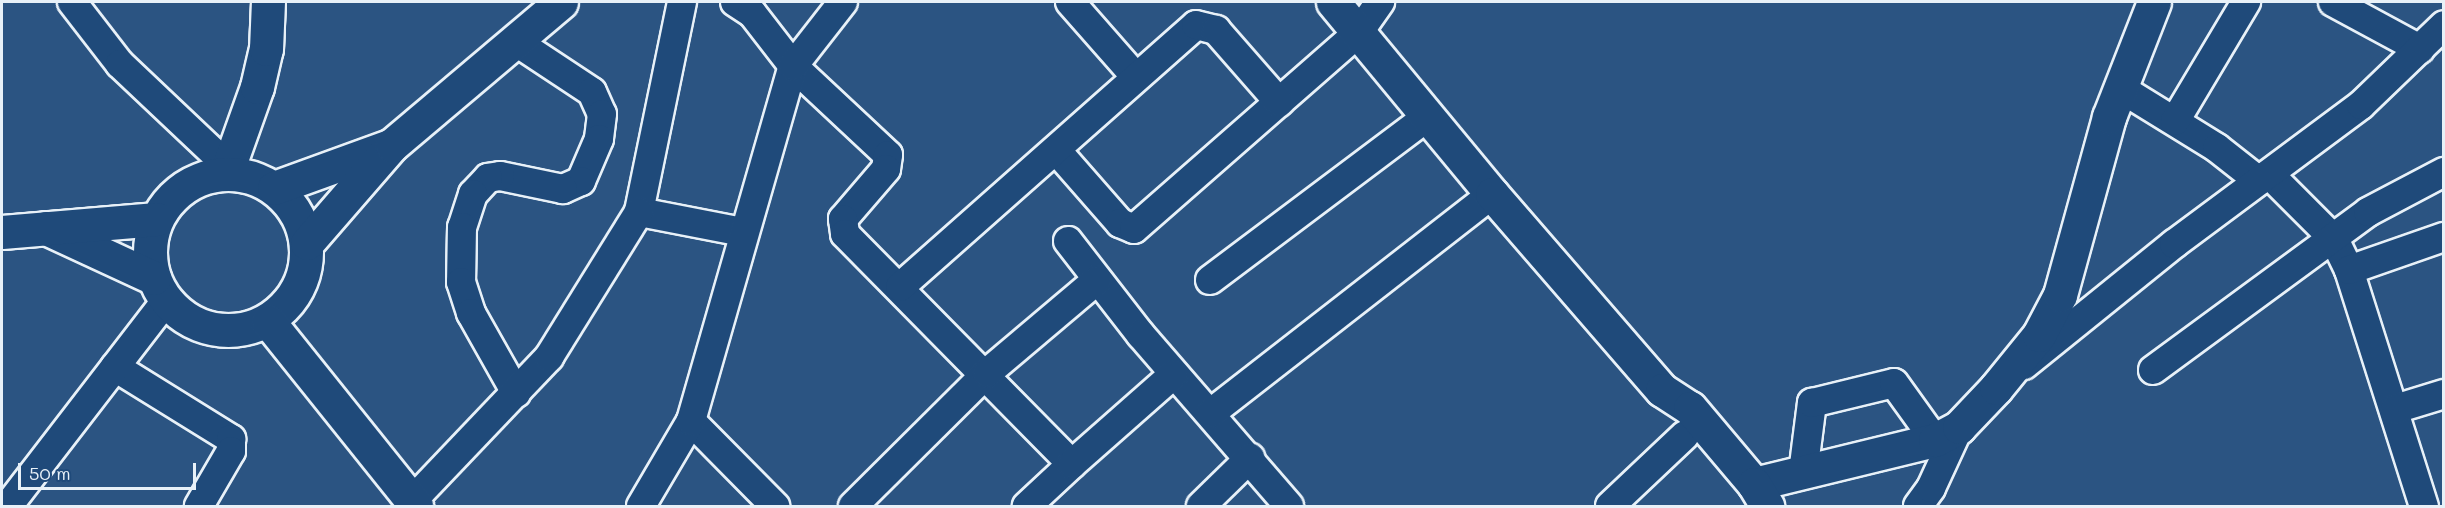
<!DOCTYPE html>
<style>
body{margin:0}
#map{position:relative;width:2445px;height:508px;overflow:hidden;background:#2b5482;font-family:Mali,sans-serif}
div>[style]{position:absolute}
.roads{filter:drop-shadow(2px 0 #e8f1f8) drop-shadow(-2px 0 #e8f1f8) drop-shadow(0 2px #e8f1f8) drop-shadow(0 -2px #e8f1f8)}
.street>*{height:28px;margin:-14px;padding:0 14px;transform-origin:14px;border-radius:14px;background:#1f4a7a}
.secondary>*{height:33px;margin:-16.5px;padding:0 16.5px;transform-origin:16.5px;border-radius:16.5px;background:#1f4a7a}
.secondary>.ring{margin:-16.5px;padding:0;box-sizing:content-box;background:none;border:33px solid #1f4a7a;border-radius:50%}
.primary>*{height:33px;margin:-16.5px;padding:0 16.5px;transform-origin:16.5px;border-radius:16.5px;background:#1f4a7a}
span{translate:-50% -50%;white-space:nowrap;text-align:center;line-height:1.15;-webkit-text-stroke:4.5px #1f4a7a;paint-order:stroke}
.frame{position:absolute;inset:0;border:3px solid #e8f1f8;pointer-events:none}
.scale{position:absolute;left:18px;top:463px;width:178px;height:27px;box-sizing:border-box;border:3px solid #e8f1f8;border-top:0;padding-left:8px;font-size:18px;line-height:21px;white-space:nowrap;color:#e8f1f8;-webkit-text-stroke:4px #1f4a7a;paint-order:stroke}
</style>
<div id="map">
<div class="roads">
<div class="street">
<div style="left:72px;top:2px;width:78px;rotate:52.3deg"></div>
<div style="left:120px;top:64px;width:149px;rotate:43.4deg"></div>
<div style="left:682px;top:2px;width:214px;rotate:101.6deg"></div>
<div style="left:639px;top:212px;width:106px;rotate:10.9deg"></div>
<div style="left:735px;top:2px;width:20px;rotate:33deg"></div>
<div style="left:752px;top:13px;width:67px;rotate:52.3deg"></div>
<div style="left:793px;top:66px;width:130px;rotate:43.1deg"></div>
<div style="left:888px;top:155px;width:14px;rotate:98deg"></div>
<div style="left:886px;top:169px;width:66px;rotate:130.7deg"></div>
<div style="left:843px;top:219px;width:15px;rotate:82deg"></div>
<div style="left:845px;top:234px;width:323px;rotate:45.4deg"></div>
<div style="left:1072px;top:464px;width:62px;rotate:137deg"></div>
<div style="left:1070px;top:2px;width:100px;rotate:48.7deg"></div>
<div style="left:2333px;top:2px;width:99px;rotate:28.4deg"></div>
<div style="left:515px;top:41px;width:92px;rotate:33.5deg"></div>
<div style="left:592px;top:92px;width:24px;rotate:66deg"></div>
<div style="left:602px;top:114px;width:25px;rotate:97deg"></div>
<div style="left:599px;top:139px;width:46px;rotate:113.2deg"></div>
<div style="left:581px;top:181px;width:20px;rotate:156deg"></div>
<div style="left:563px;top:189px;width:64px;rotate:-168.3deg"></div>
<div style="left:500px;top:176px;width:12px;rotate:171deg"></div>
<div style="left:488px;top:178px;width:22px;rotate:133deg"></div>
<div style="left:473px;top:194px;width:35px;rotate:108deg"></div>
<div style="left:462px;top:227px;width:55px;rotate:91deg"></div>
<div style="left:461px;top:282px;width:33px;rotate:72deg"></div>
<div style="left:471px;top:313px;width:92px;rotate:60.6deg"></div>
<div style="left:2120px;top:88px;width:114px;rotate:31.7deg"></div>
<div style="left:2217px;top:148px;width:53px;rotate:38.2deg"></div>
<div style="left:2175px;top:121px;width:139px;rotate:-59.2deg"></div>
<div style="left:1057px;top:151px;width:96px;rotate:48.8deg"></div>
<div style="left:1120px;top:223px;width:15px;rotate:23deg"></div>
<div style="left:1134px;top:229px;width:299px;rotate:-41.2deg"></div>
<div style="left:1359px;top:32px;width:37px;rotate:-55deg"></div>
<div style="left:2269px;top:174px;width:92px;rotate:45deg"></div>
<div style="left:2334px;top:239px;width:34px;rotate:64deg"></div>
<div style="left:2349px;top:270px;width:248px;rotate:72.4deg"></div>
<div style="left:1068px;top:241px;width:119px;rotate:52.2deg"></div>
<div style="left:1141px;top:335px;width:226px;rotate:49.1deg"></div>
<div style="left:2349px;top:270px;width:101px;rotate:-19.2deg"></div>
<div style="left:1210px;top:280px;width:271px;rotate:-36.9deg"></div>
<div style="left:900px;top:287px;width:395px;rotate:-41.5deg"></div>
<div style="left:1196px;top:25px;width:21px;rotate:14deg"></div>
<div style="left:1216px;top:30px;width:96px;rotate:48.8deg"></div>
<div style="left:2024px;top:365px;width:193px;rotate:-38.9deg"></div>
<div style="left:2174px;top:244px;width:233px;rotate:-36.6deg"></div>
<div style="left:2361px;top:105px;width:115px;rotate:-43.9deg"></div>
<div style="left:115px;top:367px;width:137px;rotate:31.8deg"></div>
<div style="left:231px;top:439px;width:12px;rotate:90deg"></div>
<div style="left:231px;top:451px;width:64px;rotate:120.2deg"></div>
<div style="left:2153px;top:370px;width:267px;rotate:-36.3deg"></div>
<div style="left:2368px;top:212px;width:86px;rotate:-27.8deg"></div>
<div style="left:2395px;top:409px;width:51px;rotate:-17deg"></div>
<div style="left:1211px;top:413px;width:356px;rotate:-37.9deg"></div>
<div style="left:691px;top:421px;width:120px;rotate:45.3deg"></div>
<div style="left:1072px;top:464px;width:136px;rotate:-41.4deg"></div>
<div style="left:1803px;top:473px;width:71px;rotate:-82.7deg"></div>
<div style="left:1812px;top:403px;width:84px;rotate:-13.7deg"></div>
<div style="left:1894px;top:383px;width:70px;rotate:54.3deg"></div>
<div style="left:412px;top:501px;width:199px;rotate:-46.4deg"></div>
<div style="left:549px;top:357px;width:171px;rotate:-58.2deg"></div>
<div style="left:8px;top:506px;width:259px;rotate:-52.4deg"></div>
<div style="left:641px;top:506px;width:99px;rotate:-59.5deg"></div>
<div style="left:691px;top:421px;width:369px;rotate:-74deg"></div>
<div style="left:793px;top:66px;width:81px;rotate:-52deg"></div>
<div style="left:853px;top:506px;width:189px;rotate:-44.8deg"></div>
<div style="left:987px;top:373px;width:144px;rotate:-40.2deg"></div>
<div style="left:1201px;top:506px;width:69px;rotate:-44.4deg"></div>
<div style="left:1610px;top:506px;width:103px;rotate:-43.4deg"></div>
<div style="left:1918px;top:506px;width:22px;rotate:-54deg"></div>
<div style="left:1931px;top:488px;width:67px;rotate:-65.3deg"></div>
</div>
<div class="secondary">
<div style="left:226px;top:174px;width:92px;rotate:-70.4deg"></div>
<div style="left:257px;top:87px;width:39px;rotate:-77deg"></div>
<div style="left:266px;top:49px;width:47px;rotate:-87.6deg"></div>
<div class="ring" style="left:150px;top:174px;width:123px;height:123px"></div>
<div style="left:274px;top:188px;width:123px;rotate:-19.9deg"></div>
<div style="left:46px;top:228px;width:119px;rotate:24.8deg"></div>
<div style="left:2px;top:232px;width:155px;rotate:-4.8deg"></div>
<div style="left:307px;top:243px;width:130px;rotate:-49.1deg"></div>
<div style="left:392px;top:145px;width:221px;rotate:-40.2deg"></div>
<div style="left:268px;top:321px;width:237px;rotate:51.3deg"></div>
<div style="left:1754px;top:484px;width:186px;rotate:-13.7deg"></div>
<div style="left:1935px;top:440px;width:27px;rotate:-28deg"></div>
<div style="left:1959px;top:427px;width:54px;rotate:-46.5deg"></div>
<div style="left:1996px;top:388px;width:68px;rotate:-50.9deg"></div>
<div style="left:2039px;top:335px;width:45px;rotate:-62.3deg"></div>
<div style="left:2060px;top:295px;width:185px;rotate:-74.6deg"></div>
<div style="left:2109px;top:117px;width:123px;rotate:-68.6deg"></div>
</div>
<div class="primary">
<div style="left:1333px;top:2px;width:249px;rotate:50.4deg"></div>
<div style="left:1492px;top:194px;width:259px;rotate:49.1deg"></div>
<div style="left:1662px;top:390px;width:33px;rotate:33deg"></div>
<div style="left:1690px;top:408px;width:99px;rotate:49.9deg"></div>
<div style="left:1754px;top:484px;width:26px;rotate:59deg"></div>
</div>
</div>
<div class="frame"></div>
<div class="scale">50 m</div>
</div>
